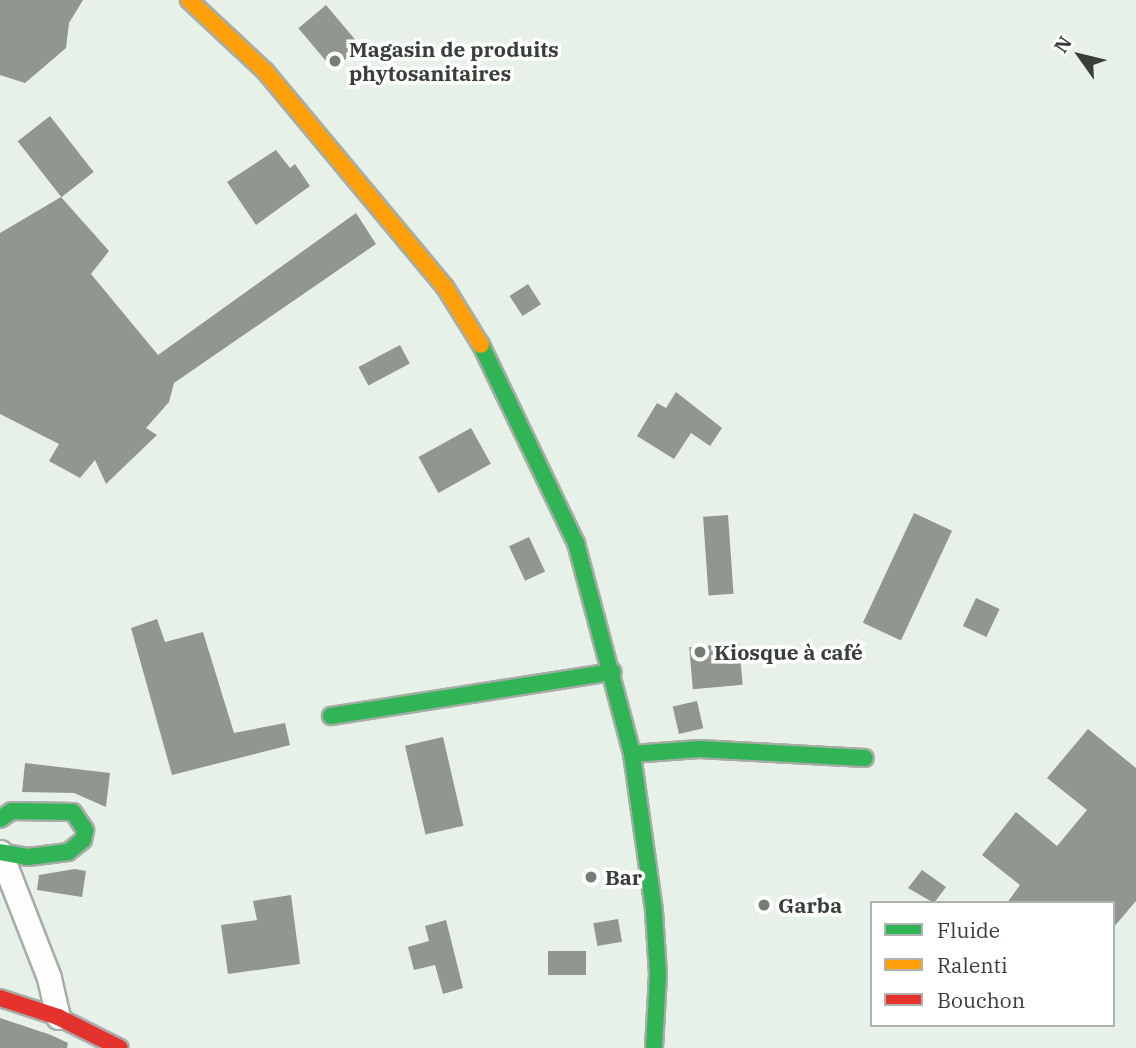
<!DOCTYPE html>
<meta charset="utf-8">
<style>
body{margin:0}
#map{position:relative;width:1136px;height:1048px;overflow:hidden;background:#e8f1e8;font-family:"IBM Plex Serif",serif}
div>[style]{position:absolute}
.building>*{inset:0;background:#91968f;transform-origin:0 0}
.roads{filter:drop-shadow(2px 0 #a6ada6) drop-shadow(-2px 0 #a6ada6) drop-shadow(0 2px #a6ada6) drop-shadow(0 -2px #a6ada6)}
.street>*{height:23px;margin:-11.5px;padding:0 11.5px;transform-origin:11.5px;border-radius:11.5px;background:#fcfdfc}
.fast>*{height:16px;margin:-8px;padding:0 8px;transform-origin:8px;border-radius:8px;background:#30b455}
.slow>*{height:16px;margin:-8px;padding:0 8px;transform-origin:8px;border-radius:8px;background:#ff9f0a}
.jam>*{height:16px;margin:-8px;padding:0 8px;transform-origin:8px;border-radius:8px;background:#e5322d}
.dots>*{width:19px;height:19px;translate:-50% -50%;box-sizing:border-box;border:4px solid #fff;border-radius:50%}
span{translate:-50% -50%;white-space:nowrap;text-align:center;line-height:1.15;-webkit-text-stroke:7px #fff;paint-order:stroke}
.poi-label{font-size:21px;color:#383e38;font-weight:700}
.left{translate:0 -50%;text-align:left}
.legend{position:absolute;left:870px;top:901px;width:245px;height:126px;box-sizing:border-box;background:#fff;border:2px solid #afb2af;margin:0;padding:9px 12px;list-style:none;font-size:21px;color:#383e38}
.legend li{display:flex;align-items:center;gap:14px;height:35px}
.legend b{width:35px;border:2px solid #afb2af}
.north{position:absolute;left:1045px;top:21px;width:70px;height:70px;-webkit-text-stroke:5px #fff;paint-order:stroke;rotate:304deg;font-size:19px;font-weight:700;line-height:28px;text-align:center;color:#383e38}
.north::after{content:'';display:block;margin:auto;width:24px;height:32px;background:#383e38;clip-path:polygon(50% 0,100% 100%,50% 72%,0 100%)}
</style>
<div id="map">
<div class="building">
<div style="clip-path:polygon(0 0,83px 0,69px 23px,66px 48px,25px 83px,0 75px)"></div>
<div style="left:326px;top:5px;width:54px;height:36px;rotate:50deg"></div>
<div style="left:50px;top:116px;width:71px;height:41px;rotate:52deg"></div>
<div style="clip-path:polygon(276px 150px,290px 168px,295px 164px,310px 186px,256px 225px,227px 182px)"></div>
<div style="clip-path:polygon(61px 197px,109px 251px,91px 274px,158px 355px,356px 213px,376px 244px,174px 383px,169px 402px,146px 428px,157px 435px,106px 484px,95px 460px,80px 478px,49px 461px,59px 444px,0 414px,0 233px)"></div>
<div style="left:528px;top:284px;width:24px;height:22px;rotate:57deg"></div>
<div style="left:400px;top:345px;width:21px;height:47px;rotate:62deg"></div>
<div style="clip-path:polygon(676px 392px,722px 428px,710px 446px,691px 433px,674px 459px,637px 436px,657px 403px,666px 408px)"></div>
<div style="left:471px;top:428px;width:41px;height:60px;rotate:61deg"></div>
<div style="left:914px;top:513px;width:42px;height:121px;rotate:25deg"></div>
<div style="left:728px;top:515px;width:79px;height:25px;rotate:86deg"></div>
<div style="left:529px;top:537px;width:38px;height:22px;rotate:65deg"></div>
<div style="left:976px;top:598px;width:26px;height:31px;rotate:25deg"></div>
<div style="clip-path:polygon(157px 619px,165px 642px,203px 632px,234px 733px,285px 723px,290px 745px,172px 775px,131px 628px)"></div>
<div style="left:739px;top:643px;width:42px;height:50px;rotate:85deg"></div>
<div style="left:697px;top:701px;width:28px;height:25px;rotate:77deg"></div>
<div style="clip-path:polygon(1088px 729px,1136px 768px,1136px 901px,1113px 928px,1113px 903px,1007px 903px,1020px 885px,982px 855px,1016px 812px,1057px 846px,1087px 810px,1047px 778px)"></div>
<div style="left:443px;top:737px;width:91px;height:39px;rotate:77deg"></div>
<div style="clip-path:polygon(25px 763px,110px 773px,106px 807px,74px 793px,22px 792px)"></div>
<div style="clip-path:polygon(75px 869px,86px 871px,82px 897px,37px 890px,39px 875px)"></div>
<div style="clip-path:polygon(922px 870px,946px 887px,934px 903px,908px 888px)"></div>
<div style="clip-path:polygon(291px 895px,300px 964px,228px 974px,221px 925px,257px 920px,253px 901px)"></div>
<div style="left:618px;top:919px;width:23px;height:25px;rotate:80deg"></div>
<div style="clip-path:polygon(446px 920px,463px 988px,443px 994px,435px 965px,414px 970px,408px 947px,429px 941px,425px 926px)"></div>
<div style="left:548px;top:951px;width:38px;height:24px"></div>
<div style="clip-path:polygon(0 1018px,51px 1035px,68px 1043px,67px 1048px,0 1048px)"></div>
</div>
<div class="roads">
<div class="street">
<div style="left:0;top:852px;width:135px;rotate:68.7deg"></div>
<div style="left:49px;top:978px;width:40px;rotate:77deg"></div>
</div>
<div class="fast">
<div style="left:481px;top:345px;width:220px;rotate:64.4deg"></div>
<div style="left:576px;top:543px;width:218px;rotate:75.1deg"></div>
<div style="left:632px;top:754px;width:159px;rotate:82deg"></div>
<div style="left:654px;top:911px;width:63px;rotate:86.4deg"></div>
<div style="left:658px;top:974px;width:74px;rotate:93.1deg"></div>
<div style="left:331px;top:716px;width:285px;rotate:-8.9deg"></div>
<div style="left:632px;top:754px;width:67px;rotate:-4.3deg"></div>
<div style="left:699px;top:749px;width:166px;rotate:3.1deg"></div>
<div style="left:0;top:819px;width:14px;rotate:-34deg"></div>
<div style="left:12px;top:811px;width:61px;rotate:0.9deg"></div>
<div style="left:73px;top:812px;width:22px;rotate:56deg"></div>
<div style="left:85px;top:830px;width:10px;rotate:101deg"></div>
<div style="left:83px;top:840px;width:19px;rotate:141deg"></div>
<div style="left:68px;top:852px;width:40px;rotate:172.9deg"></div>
<div style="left:28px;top:857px;width:28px;rotate:-170deg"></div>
</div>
<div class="slow">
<div style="left:189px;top:0;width:104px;rotate:43.1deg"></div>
<div style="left:265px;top:71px;width:281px;rotate:50.2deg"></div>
<div style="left:445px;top:287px;width:68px;rotate:58.2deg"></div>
</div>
<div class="jam">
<div style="left:0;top:998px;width:61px;rotate:18.1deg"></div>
<div style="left:58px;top:1017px;width:69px;rotate:26.6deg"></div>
</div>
</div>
<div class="dots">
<div style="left:335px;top:61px;background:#767d76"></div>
<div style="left:700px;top:652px;background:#767d76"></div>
<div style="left:591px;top:877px;background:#767d76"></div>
<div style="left:764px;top:905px;background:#767d76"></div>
</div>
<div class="poi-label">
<span class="left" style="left:349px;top:61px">Magasin de produits<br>phytosanitaires</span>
<span class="left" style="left:714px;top:652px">Kiosque à café</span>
<span class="left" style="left:605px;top:877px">Bar</span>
<span class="left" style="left:778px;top:905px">Garba</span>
</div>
<ul class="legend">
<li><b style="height:9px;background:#30b455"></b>Fluide</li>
<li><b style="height:9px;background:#ff9f0a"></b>Ralenti</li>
<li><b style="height:9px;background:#e5322d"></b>Bouchon</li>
</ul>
<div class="north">N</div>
</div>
